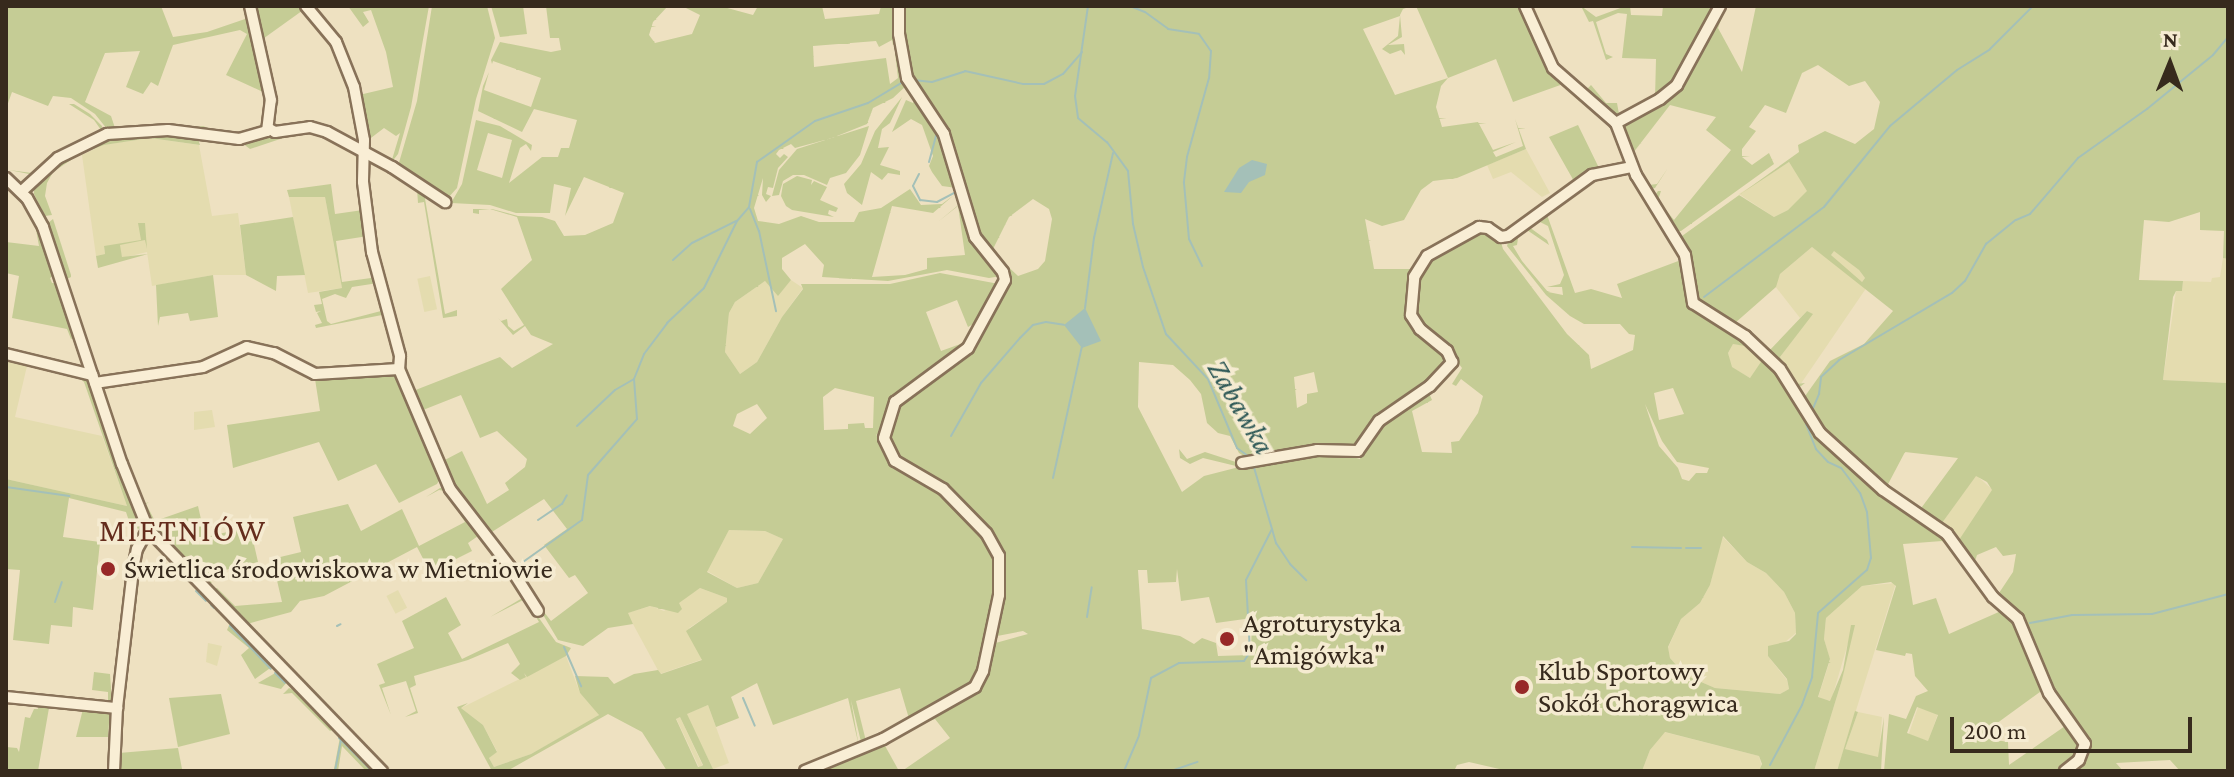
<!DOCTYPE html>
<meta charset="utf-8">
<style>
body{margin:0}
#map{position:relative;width:2234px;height:777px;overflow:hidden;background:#eee1c1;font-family:"Crimson Pro",serif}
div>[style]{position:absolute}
.farmland>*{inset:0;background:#e4dcaf;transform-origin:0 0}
.green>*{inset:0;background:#c5cc95}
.water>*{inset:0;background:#a4c0b8}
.stream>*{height:2px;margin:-1px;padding:0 1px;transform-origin:1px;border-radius:1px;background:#a4c0b8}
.roads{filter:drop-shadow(2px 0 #887259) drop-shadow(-2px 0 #887259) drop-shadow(0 2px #887259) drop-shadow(0 -2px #887259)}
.minor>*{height:10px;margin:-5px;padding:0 5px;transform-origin:5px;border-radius:5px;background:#f9eed5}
.dots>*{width:22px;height:22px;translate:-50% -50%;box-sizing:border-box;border:4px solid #f5ebd1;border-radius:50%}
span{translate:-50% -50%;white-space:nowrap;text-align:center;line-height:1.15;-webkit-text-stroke:7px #f5ebd1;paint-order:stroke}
.poi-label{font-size:28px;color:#372a1d}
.left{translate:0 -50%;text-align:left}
.water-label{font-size:30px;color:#2c5755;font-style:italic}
.quarter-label{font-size:32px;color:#642c1c;letter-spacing:2px}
.frame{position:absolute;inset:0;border:8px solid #372a1d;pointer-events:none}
.north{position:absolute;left:2130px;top:24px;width:80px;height:80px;-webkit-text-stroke:6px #f5ebd1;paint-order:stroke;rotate:1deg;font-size:22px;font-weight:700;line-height:32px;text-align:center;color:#372a1d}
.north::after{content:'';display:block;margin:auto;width:28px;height:36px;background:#372a1d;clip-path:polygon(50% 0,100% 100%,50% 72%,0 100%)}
.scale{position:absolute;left:1950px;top:717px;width:242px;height:36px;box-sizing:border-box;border:4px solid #372a1d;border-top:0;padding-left:10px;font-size:24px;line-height:28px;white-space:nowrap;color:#372a1d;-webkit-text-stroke:6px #f5ebd1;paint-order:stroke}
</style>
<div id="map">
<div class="farmland">
<div style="clip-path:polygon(150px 138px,199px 145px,212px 216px,238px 213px,246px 275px,213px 275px,152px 286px,147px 252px,122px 258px,119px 244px,104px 247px,105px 254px,96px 256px,82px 155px,103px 145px)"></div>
<div style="clip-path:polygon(1526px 149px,1550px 193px,1542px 197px,1511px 172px,1493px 179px,1487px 165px,1484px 166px,1488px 156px,1492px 163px)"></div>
<div style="clip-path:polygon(1789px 162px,1808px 191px,1788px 210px,1774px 217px,1739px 194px)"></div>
<div style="clip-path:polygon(317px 195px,325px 197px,342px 288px,308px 293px,289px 197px)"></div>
<div style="clip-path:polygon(1812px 247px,1854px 277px,1830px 254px,1834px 250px,1859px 270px,1865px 278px,1861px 283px,1867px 287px,1800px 385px,1796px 384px,1780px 357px,1812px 314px,1807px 311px,1800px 318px,1775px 286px,1780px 274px)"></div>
<div style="clip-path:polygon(2223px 258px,2228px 259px,2228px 383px,2163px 380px,2176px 291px,2182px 291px,2183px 281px,2211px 282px,2212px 278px,2220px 277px)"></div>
<div style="left:430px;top:276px;width:34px;height:13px;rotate:78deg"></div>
<div style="clip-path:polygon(791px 280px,803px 288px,782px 317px,757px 362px,740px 374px,725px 352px,729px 313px,735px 302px,765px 281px,778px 295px)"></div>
<div style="clip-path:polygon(1733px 344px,1751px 346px,1764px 359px,1750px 378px,1731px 367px,1728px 353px)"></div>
<div style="clip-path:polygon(6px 357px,26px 361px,27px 366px,15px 417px,102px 436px,127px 506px,6px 479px)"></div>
<div style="clip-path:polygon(212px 410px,215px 427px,194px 430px,194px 412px)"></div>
<div style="clip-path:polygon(1976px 475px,1993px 490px,1959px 541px,1942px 523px)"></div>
<div style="clip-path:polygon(729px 530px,765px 531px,783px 539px,758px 583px,737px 588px,707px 571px)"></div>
<div style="clip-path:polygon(1722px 536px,1747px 562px,1766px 573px,1784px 592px,1795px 613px,1796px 633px,1768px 656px,1787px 680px,1789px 689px,1780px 694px,1715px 688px,1685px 675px,1670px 658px,1668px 648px,1681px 619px,1700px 603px,1710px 585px)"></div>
<div style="clip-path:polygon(1896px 583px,1837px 771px,1814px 771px,1842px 680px,1853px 626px,1831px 701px,1818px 698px,1830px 660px,1824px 639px,1826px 618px,1862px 586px)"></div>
<div style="clip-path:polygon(700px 588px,727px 598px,728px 602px,689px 628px,703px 659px,660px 674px,627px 613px,651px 606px,664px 611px)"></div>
<div style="left:398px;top:590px;width:20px;height:13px;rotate:63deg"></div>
<div style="clip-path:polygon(208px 643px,222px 646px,217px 666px,206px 662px)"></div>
<div style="clip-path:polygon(566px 656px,580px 693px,599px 714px,597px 717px,531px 754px,494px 767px,489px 758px,497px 751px,483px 725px,461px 708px)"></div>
<div style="clip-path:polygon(708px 705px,729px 763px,713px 769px,686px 714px)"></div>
<div style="left:1918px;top:707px;width:21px;height:29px;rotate:19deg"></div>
<div style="clip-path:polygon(1858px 712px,1882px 717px,1879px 758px,1845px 749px)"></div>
<div style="left:680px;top:717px;width:54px;height:4px;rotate:65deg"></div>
<div style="clip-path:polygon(1664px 732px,1759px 756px,1762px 768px,1759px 771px,1642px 771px,1650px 750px)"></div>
</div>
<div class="green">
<div style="clip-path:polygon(6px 6px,161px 6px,173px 37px,207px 32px,248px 18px,268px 95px,267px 126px,243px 136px,198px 132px,197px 127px,203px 126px,213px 130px,248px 133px,262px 126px,266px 111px,263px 92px,226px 75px,247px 34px,240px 30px,173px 45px,158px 86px,151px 82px,143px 94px,126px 87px,140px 51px,105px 53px,85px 102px,111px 116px,115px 128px,107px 129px,95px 114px,71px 98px,53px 96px,48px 106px,12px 92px,6px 109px)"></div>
<div style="clip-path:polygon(251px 6px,303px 6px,306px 8px,260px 41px)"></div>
<div style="clip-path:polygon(348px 6px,429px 6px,411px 107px,398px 154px,391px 163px,400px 133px,396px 136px,384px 128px,367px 141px,359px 95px,393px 87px,386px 52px,371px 10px,363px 12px,369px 22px,363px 27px)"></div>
<div style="clip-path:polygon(432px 6px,487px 6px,495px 38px,476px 99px,457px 188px,447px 199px,398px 166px,417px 101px)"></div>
<div style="clip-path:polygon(491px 6px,523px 6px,527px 34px,500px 37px)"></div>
<div style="clip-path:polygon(evenodd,546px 6px,668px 6px,653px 22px,649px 35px,655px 43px,692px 34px,700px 15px,682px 6px,720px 6px,753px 15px,758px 6px,822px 6px,825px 19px,879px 14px,881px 6px,897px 6px,898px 43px,893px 45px,892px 40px,879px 47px,876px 41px,813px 46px,814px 67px,886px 58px,890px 84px,898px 78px,895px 53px,900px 53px,907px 85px,893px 98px,873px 108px,867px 124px,832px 138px,795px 148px,791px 144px,779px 150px,776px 154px,780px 158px,784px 154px,788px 157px,778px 168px,773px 188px,768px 187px,766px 194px,771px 196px,766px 202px,762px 195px,763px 178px,754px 208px,758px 221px,779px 224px,801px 216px,819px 222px,854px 222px,859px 212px,881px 208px,910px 189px,921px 205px,942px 204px,954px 195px,933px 213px,892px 206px,872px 277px,905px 275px,927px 269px,927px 258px,965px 255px,958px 206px,939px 221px,962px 202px,976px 243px,1001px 276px,989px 278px,947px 270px,888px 281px,822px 277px,824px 265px,805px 244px,782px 258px,782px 269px,791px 280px,778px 296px,765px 281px,735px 302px,729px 313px,725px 352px,740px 374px,757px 362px,782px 317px,803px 289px,801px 284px,890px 284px,940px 273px,999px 284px,980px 320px,968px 327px,957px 300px,926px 312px,941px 351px,966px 342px,971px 334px,970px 340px,955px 358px,902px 392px,888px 410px,882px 431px,876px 435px,881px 438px,893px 462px,941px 490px,964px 510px,1001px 560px,996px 544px,965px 506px,942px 486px,905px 466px,892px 454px,888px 428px,893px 411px,903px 397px,955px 364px,971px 347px,1007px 284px,1000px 259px,1018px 276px,1038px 269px,1045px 261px,1052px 219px,1049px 209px,1033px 199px,1009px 217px,993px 249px,996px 257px,981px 244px,946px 133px,909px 76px,901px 36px,902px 6px,1412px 6px,1403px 9px,1400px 15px,1402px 37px,1388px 45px,1404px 44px,1405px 55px,1401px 50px,1390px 54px,1382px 49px,1398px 36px,1400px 16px,1363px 29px,1395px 95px,1448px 78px,1416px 6px,1522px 6px,1547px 65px,1566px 83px,1513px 102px,1496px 59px,1448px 78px,1441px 86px,1436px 107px,1442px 127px,1478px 122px,1493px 150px,1516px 142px,1493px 152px,1496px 157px,1523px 146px,1515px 119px,1526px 149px,1457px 178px,1433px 181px,1421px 190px,1404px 220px,1382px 226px,1365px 219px,1374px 269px,1415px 269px,1408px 298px,1411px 320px,1443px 350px,1448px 362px,1433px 381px,1376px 421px,1362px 444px,1348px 452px,1349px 456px,1360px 459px,1361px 451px,1379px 423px,1428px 391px,1432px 400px,1412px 411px,1422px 452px,1452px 453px,1451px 442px,1459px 441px,1478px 413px,1483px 396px,1461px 379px,1456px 386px,1452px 384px,1462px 368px,1447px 348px,1426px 331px,1413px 307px,1420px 268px,1439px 250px,1473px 231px,1487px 230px,1500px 239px,1503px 249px,1567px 334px,1589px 355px,1591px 369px,1633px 350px,1635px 335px,1629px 334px,1620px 324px,1584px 324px,1570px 316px,1546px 295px,1507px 246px,1510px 236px,1519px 232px,1517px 245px,1513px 246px,1522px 261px,1548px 292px,1563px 295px,1562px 287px,1547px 287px,1560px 284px,1564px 275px,1548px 226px,1538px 221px,1529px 227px,1547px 240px,1549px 245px,1524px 228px,1550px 205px,1552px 207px,1546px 212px,1575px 293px,1591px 289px,1622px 298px,1617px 284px,1681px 260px,1668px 234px,1672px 236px,1684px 258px,1689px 295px,1695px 310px,1754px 346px,1777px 370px,1796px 398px,1803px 399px,1830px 361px,1864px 344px,1893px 311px,1812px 247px,1780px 274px,1776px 287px,1735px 323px,1708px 312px,1695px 302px,1682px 236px,1799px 152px,1798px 145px,1825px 131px,1855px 144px,1874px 129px,1880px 102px,1865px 81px,1849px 86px,1818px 65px,1802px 73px,1786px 113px,1765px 105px,1749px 127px,1756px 131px,1742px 149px,1742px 157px,1752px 165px,1769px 153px,1774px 164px,1681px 231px,1675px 231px,1655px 195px,1658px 191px,1664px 191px,1661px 191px,1658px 200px,1674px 220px,1731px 150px,1706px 130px,1716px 117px,1670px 105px,1633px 153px,1649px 185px,1657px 184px,1668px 168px,1655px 188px,1651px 189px,1640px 178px,1622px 131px,1623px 124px,1664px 101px,1683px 82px,1723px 6px,1726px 6px,1718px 28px,1742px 72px,1756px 6px,2228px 6px,2228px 259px,2223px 258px,2224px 231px,2200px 230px,2200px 212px,2169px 222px,2144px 220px,2139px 280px,2183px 281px,2182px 291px,2176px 291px,2173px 297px,2163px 380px,2228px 383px,2228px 771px,2180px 771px,2170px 760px,2116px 763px,2123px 771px,2070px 771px,2086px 757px,2090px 743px,2050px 686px,2017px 612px,1997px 596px,2013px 572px,2016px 554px,2003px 556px,1996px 547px,1977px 555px,1974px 564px,1959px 541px,1919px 511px,1958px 458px,1905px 452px,1886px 488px,1816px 425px,1814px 431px,1818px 435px,1893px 502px,1945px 536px,1965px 561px,1942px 541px,1903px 544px,1913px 605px,1936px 598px,1949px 634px,2001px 611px,1995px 604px,1987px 604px,1995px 602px,2000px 604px,2013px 617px,2044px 689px,1978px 737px,2008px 742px,2009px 765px,2068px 724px,2082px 745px,2079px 755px,2062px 771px,1884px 771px,1889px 714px,1906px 719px,1916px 696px,1928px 691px,1915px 676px,1912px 654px,1906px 653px,1905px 656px,1876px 650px,1896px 586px,1891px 582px,1862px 586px,1826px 618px,1824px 639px,1830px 659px,1818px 697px,1830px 701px,1843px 670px,1851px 625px,1855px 625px,1842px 680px,1814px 771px,1759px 771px,1762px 764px,1759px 756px,1665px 732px,1650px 750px,1642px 771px,1508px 771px,1469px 762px,1457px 765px,1454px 771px,902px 771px,950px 738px,935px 719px,907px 729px,976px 689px,992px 644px,1028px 634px,1023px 631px,992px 637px,999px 605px,996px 604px,975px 684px,935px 710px,874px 741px,910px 722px,900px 688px,856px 701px,866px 741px,862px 746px,851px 700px,858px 741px,857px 748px,851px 750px,848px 748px,857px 746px,858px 742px,848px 698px,773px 725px,757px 683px,731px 697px,739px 718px,716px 727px,708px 705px,687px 714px,713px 769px,706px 771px,667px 771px,642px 732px,608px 714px,507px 771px,492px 771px,457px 707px,468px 703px,461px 708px,483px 725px,497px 752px,489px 758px,494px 767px,531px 754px,599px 715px,580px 693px,575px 676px,608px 677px,614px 684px,634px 674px,658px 670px,661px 674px,702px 660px,686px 631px,727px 602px,727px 598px,700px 588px,679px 603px,682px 609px,678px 613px,650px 606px,628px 613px,633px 624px,608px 628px,583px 646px,558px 640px,542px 613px,544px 612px,551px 621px,588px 593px,575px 575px,569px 578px,544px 545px,567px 529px,544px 499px,487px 535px,492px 543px,457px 497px,441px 462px,462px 451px,487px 504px,509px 490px,505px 483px,525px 467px,527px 459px,497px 431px,480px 438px,461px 395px,423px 410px,430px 434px,413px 391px,500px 357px,512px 368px,553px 344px,531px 335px,525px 326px,513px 335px,498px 318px,501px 321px,507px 319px,508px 326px,514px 331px,524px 325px,501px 289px,532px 260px,517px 217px,490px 209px,479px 210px,479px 214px,473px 213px,473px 209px,492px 209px,518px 216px,542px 217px,555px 221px,564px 236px,585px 235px,613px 223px,624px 193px,584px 177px,565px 216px,571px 188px,554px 184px,550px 213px,516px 213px,490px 205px,451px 203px,462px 184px,476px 120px,500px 126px,532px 145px,531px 151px,526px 144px,520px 148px,509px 183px,542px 157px,558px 157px,561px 148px,569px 148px,577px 120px,534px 109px,522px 132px,478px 111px,483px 86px,489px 72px,484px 90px,531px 107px,541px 78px,493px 61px,492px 64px,491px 60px,500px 42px,551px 52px,561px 50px,559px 38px,550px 38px,546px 6px,488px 133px,512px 140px,502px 178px,477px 170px,488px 133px,546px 6px,1789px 162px,1807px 191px,1788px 210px,1774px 217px,1739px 195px,1789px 162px,546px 6px,1834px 251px,1859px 270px,1865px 278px,1862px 282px,1831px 255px,1834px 251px,546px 6px,1733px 344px,1751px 347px,1763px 359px,1750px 378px,1732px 367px,1728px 353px,1733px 344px,546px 6px,1139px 362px,1173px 365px,1190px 380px,1201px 394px,1207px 423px,1218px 433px,1230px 436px,1239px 453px,1247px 458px,1247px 465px,1204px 476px,1182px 492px,1138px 407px,1139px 362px,546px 6px,1314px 372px,1318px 392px,1307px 394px,1307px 403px,1297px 408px,1294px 377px,1314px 372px,546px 6px,835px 388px,874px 397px,873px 428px,865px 428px,864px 423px,848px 424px,848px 429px,824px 430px,823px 397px,835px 388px,546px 6px,1673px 388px,1684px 414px,1659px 420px,1654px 393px,1673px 388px,546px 6px,757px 404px,767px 418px,750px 434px,733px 426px,737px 414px,757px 404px,546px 6px,1645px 404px,1662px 441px,1677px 462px,1709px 468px,1707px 473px,1696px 473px,1689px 481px,1682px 479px,1678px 468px,1659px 446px,1645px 404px,546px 6px,1976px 476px,1987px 482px,1992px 490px,1959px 540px,1942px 523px,1976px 476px,546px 6px,729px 530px,765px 531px,783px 539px,758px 583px,737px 588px,707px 572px,729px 530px,546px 6px,1723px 536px,1747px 562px,1766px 573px,1784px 592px,1795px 613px,1796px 634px,1789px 641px,1768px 646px,1768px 656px,1787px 679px,1789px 689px,1780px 694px,1715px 688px,1685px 675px,1670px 658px,1668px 647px,1681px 619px,1700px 603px,1710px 585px,1723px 536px,546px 6px,1177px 569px,1181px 601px,1209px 597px,1216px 623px,1252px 618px,1251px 655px,1218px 656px,1216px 643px,1202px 638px,1194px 644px,1180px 636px,1142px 629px,1138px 570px,1147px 570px,1148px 583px,1176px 582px,1177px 569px,546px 6px,1917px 707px,1938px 715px,1928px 741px,1907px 733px,1917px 707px,546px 6px,680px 717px,703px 765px,702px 766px,698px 767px,676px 719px,680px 717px)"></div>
<div style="clip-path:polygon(1581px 6px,1596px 17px,1626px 6px,1630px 6px,1631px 15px,1662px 16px,1663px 6px,1718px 6px,1680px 76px,1655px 98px,1656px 59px,1622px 58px,1627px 14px,1618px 13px,1596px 22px,1606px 54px,1613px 57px,1606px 60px,1593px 21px,1589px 22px)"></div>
<div style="clip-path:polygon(1591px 85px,1606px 103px,1617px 103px,1619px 114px,1648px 101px,1618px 118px,1585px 91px)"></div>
<div style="clip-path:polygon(902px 97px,890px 123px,882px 129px,878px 148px,889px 147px,880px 165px,900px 171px,900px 175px,888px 173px,882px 180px,871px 172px,862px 205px,847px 193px,844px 184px,861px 164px,875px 131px)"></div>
<div style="clip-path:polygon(915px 97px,940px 132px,957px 188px,942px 186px,932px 172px,929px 166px,933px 156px,922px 125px,911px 119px,892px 132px,906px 100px,913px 103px)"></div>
<div style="clip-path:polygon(69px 104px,74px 104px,90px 114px,102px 126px,102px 132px,34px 175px,9px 170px,32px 173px,50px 157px,101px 130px,94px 120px)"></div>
<div style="clip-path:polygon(1578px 125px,1599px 168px,1619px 164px,1619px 167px,1575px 183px,1549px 137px)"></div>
<div style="clip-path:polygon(869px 126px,860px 155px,846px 173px,830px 178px,827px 185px,804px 175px,793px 175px,783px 181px,779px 195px,772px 196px,779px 170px,797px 149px)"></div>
<div style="clip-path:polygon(288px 131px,292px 135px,250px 149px,242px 143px)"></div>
<div style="clip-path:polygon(161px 132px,198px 139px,200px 145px,150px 138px,104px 145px,80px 154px,53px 172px,47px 183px,45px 196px,52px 215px,45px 216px,34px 194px,34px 185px,45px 170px,100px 138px)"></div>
<div style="clip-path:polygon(355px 151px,359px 151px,368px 236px,336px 241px,342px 282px,371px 278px,375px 273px,378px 283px,352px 287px,346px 298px,335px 294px,322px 299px,327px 321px,331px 324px,381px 311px,382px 315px,316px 328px,315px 325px,322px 323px,317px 313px,321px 311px,316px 312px,314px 305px,322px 304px,319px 292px,342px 288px,325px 197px,289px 197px,287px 190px,331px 184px,335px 214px,363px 210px)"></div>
<div style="clip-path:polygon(797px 176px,812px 180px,811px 185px,814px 181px,827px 187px,820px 200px,838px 208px,836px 212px,829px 210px,828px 214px,834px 217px,792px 210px,786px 206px,781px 196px,783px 184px)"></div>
<div style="clip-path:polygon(417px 189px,424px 193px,445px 314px,457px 310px,457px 316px,443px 318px,424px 202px,418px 203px)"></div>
<div style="clip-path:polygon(293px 217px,305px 275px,277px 276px,276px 291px,246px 275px,240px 225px)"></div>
<div style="clip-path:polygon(53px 219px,71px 275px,71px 277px,67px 279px,48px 223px)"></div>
<div style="clip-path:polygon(138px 223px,145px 223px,147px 249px,145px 240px,120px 245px,122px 257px,148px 254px,98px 268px,96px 256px,105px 254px,104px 246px,141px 240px)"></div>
<div style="clip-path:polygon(35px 224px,55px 275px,50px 278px,52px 283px,58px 283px,75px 337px,71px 339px,67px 329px,12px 318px,19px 276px,6px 273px,6px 242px,39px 246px)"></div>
<div style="clip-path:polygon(213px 275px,218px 317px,190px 321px,188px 313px,160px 317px,158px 326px,156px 285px)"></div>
<div style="clip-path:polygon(1807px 311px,1813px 314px,1780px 357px,1796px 384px,1805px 383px,1797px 389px,1768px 352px)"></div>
<div style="clip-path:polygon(395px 371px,441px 477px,437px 484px,399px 503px,376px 464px,338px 481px,319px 442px,233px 468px,227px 425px,320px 411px,315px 379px,309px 375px)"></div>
<div style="clip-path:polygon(75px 374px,90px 381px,140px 529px,131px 527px,126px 512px,69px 498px,63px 537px,100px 542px,93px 610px,73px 607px,72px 627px,51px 625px,49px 644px,13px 640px,20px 570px,6px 569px,6px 479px,127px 506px,84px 382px)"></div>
<div style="clip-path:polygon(1179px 449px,1187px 459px,1205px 452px,1242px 464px,1236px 466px,1203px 458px,1190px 464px,1180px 458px)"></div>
<div style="clip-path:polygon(440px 488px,445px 488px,491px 549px,491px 551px,478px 536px,468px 543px,472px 551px,430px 572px,417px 547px,324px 596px,300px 601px,291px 612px,247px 624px,213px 590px,217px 588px,235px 606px,282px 602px,272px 559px,301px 552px,293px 517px,348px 504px,361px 531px,402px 509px,419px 546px,465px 522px,445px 491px,439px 490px,426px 497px)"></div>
<div style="clip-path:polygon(149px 502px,146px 504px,155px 521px,198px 506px,205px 537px,250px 527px,258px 562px,205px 575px,212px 583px,208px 584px,155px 525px,144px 504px)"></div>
<div style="clip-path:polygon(446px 597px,461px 625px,448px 633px,462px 659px,539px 622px,525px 599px,490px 617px,524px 597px,556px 642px,571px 648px,566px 656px,527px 677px,524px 673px,526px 677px,520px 680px,511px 673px,520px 664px,508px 643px,468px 660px,414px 676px,416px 685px,410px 688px,418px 713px,405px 717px,416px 711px,406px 681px,382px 688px,391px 715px,379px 685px,385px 683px,377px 664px,414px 648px,402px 621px)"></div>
<div style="clip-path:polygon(230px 623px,273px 666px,255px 679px,241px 655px,249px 648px,227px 630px)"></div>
<div style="clip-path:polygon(94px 672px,110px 674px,112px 702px,108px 702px,108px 692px,92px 690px)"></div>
<div style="clip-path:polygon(277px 672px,287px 682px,281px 689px,258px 683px)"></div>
<div style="clip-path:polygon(289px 688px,296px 691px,332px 730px,330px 731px,292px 693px,283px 694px)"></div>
<div style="clip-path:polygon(221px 694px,230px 734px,178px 747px,169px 698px)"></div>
<div style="clip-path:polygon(37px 703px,63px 705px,63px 709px,49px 708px,38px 771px,6px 771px,6px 747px,17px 748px,19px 752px,25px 717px,30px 718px,34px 709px,38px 709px)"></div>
<div style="clip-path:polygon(83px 709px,110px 710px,108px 737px,76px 737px)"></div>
<div style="clip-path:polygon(1855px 711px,1858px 712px,1845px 749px,1878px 757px,1884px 717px,1881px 771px,1837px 771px)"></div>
<div style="clip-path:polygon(340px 737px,375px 771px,366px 771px,342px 746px,338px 771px,295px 771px,334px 769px)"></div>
<div style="clip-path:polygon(884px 744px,899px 771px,810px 771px)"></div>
<div style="clip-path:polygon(178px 748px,182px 769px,118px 771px,119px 753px)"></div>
</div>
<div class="water">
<div style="clip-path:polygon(1252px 160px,1267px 164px,1265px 175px,1249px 182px,1241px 193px,1224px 192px,1239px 168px)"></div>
<div style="clip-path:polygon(1085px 308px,1101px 341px,1082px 348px,1064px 325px)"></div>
</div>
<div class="stream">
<div style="left:1088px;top:6px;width:91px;rotate:98.2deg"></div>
<div style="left:1075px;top:96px;width:22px;rotate:82deg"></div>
<div style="left:1078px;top:118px;width:38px;rotate:40deg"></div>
<div style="left:1107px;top:142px;width:36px;rotate:54deg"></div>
<div style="left:1128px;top:171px;width:53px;rotate:84.6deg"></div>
<div style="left:1133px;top:224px;width:44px;rotate:76.9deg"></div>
<div style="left:1143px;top:267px;width:71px;rotate:71.1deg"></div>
<div style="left:1166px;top:334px;width:62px;rotate:47deg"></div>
<div style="left:1208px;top:379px;width:75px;rotate:67.2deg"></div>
<div style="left:1237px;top:448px;width:17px;rotate:36deg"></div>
<div style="left:1130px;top:6px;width:16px;rotate:22deg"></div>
<div style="left:1145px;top:12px;width:29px;rotate:36deg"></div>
<div style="left:1168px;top:29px;width:31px;rotate:9deg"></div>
<div style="left:1199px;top:34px;width:21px;rotate:55deg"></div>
<div style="left:1211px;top:51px;width:27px;rotate:94deg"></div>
<div style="left:1209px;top:78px;width:82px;rotate:105.6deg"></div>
<div style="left:1187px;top:157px;width:26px;rotate:97deg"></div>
<div style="left:1184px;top:183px;width:56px;rotate:84.9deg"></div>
<div style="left:1189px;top:239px;width:30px;rotate:64deg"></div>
<div style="left:913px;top:80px;width:19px;rotate:6deg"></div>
<div style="left:932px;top:82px;width:35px;rotate:-18deg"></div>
<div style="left:965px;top:71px;width:59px;rotate:12.6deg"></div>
<div style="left:1023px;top:84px;width:21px"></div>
<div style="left:1044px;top:84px;width:21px;rotate:-28deg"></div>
<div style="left:1063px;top:74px;width:29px;rotate:-49deg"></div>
<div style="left:929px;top:162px;width:28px;rotate:-75deg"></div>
<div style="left:919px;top:174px;width:13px;rotate:117deg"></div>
<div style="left:913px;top:186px;width:16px;rotate:63deg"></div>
<div style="left:920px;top:200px;width:17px;rotate:7deg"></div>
<div style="left:937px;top:202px;width:19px;rotate:-28deg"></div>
<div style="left:750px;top:209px;width:24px;rotate:68deg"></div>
<div style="left:759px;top:231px;width:82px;rotate:78deg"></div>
<div style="left:673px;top:260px;width:25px;rotate:-42deg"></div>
<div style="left:692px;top:243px;width:49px;rotate:-26.6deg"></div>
<div style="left:1704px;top:297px;width:150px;rotate:-36.9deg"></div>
<div style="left:1824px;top:207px;width:104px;rotate:-50.8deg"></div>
<div style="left:1890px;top:126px;width:87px;rotate:-39.9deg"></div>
<div style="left:1957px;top:70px;width:39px;rotate:-32deg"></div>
<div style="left:1990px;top:49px;width:61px;rotate:-45deg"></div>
<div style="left:1085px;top:308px;width:71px;rotate:-82.7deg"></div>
<div style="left:1094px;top:238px;width:87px;rotate:-77.4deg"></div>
<div style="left:1811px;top:413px;width:21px;rotate:-67deg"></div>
<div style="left:1819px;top:394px;width:17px;rotate:-83deg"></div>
<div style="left:1821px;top:377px;width:25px;rotate:-43deg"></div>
<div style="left:1839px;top:360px;width:131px;rotate:-30.7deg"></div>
<div style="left:1952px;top:293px;width:18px;rotate:-43deg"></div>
<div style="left:1965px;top:281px;width:43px;rotate:-60.4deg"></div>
<div style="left:1986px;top:244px;width:38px;rotate:-39deg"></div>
<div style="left:2016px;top:220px;width:15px;rotate:-23deg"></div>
<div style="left:2030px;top:214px;width:74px;rotate:-49.4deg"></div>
<div style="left:2078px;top:158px;width:85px;rotate:-35.4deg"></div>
<div style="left:2147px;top:109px;width:85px;rotate:-39.3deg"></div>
<div style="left:2213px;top:55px;width:23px;rotate:-50deg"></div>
<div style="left:577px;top:426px;width:52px;rotate:-43.5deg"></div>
<div style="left:615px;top:390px;width:22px;rotate:-30deg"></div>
<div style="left:634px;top:379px;width:27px;rotate:-68deg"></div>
<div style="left:644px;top:354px;width:39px;rotate:-53deg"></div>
<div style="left:667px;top:323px;width:51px;rotate:-43.4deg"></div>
<div style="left:704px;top:288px;width:75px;rotate:-63.8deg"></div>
<div style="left:737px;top:221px;width:18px;rotate:-49deg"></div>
<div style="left:749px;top:207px;width:46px;rotate:-79.9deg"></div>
<div style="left:757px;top:162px;width:71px;rotate:-35.3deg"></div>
<div style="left:815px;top:121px;width:56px;rotate:-18.8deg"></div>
<div style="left:868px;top:103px;width:41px;rotate:-31deg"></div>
<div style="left:951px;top:436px;width:61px;rotate:-60.5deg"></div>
<div style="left:981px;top:383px;width:60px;rotate:-49.1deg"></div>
<div style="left:1020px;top:338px;width:18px;rotate:-45deg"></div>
<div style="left:1033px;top:325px;width:13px;rotate:-13deg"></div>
<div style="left:1046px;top:322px;width:18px;rotate:9deg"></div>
<div style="left:1053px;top:478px;width:135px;rotate:-77.6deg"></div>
<div style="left:6px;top:487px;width:64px;rotate:8.1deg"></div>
<div style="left:538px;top:520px;width:29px;rotate:-34deg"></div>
<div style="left:562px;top:504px;width:10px;rotate:-61deg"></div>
<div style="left:1272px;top:529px;width:15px;rotate:74deg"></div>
<div style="left:1276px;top:543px;width:25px;rotate:56deg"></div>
<div style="left:1290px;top:564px;width:23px;rotate:45deg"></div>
<div style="left:1632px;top:547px;width:49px;rotate:1.2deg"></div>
<div style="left:1686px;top:548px;width:15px"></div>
<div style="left:516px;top:567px;width:81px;rotate:-35.5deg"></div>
<div style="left:582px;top:520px;width:45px;rotate:-82.4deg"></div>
<div style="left:588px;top:475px;width:74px;rotate:-48.8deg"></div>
<div style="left:637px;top:419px;width:40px;rotate:-94.3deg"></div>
<div style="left:196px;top:591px;width:14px;rotate:45deg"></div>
<div style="left:55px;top:602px;width:21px;rotate:-71deg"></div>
<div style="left:211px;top:605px;width:4px;rotate:45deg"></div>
<div style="left:1087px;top:617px;width:30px;rotate:-81deg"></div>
<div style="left:2030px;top:623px;width:43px;rotate:-10.8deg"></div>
<div style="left:2072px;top:615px;width:80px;rotate:-0.7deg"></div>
<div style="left:2152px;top:614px;width:79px;rotate:-14.7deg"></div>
<div style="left:230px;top:626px;width:59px;rotate:46.4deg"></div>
<div style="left:337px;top:626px;width:4px;rotate:-27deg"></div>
<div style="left:564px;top:647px;width:43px;rotate:66.4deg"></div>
<div style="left:275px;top:673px;width:14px;rotate:45deg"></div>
<div style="left:743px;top:698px;width:30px;rotate:67deg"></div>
<div style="left:123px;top:706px;width:11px;rotate:-85deg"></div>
<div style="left:339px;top:738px;width:47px;rotate:45deg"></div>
<div style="left:120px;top:751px;width:11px;rotate:-85deg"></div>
<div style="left:1770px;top:765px;width:68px;rotate:-61.9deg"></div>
<div style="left:1802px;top:705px;width:30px;rotate:-70deg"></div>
<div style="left:1812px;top:677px;width:64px;rotate:-84.6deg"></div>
<div style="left:1818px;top:613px;width:65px;rotate:-41.3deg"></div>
<div style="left:1867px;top:570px;width:13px;rotate:-72deg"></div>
<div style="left:1871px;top:558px;width:46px;rotate:-95deg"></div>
<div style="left:1867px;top:512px;width:20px;rotate:-110deg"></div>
<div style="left:1860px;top:493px;width:31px;rotate:-127deg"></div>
<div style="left:1841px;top:468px;width:14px;rotate:-155deg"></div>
<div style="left:1828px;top:462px;width:18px;rotate:-133deg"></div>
<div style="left:1816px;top:449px;width:27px;rotate:-112deg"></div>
<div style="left:120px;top:771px;width:18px;rotate:-90deg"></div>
<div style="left:335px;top:771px;width:31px;rotate:-79deg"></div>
<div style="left:1124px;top:771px;width:39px;rotate:-67deg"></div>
<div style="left:1139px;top:735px;width:58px;rotate:-78.1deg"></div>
<div style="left:1151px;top:678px;width:32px;rotate:-28deg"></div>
<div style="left:1179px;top:663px;width:65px;rotate:-1.8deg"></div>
<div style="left:1244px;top:661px;width:11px;rotate:-56deg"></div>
<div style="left:1250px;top:652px;width:72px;rotate:-93.2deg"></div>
<div style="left:1246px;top:580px;width:57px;rotate:-63deg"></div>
<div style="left:1272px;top:529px;width:68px;rotate:-106.3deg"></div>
<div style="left:1171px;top:771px;width:28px;rotate:-19deg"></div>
</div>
<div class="roads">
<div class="minor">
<div style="left:306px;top:6px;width:47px;rotate:50.2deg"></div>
<div style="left:336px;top:42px;width:48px;rotate:68.2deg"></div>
<div style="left:354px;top:87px;width:54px;rotate:79.3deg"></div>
<div style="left:364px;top:140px;width:42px;rotate:91.4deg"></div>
<div style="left:363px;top:182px;width:71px;rotate:82.7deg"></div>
<div style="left:372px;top:252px;width:108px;rotate:74.9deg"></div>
<div style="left:400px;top:356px;width:13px;rotate:94deg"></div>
<div style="left:399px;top:369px;width:130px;rotate:67deg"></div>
<div style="left:450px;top:489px;width:98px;rotate:52.4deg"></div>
<div style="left:510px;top:567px;width:52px;rotate:57.5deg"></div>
<div style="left:1525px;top:6px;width:68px;rotate:65.7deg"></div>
<div style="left:1553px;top:68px;width:84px;rotate:41.1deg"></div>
<div style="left:1616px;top:123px;width:56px;rotate:69deg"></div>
<div style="left:1636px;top:175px;width:94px;rotate:58.5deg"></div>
<div style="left:1685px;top:255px;width:49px;rotate:80.5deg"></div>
<div style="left:1693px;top:303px;width:62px;rotate:32.4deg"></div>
<div style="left:1745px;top:336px;width:48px;rotate:43.3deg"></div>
<div style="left:1780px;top:369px;width:75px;rotate:58deg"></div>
<div style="left:1820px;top:433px;width:85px;rotate:42.1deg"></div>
<div style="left:1883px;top:490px;width:78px;rotate:34.5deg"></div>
<div style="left:1947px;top:534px;width:78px;rotate:53.9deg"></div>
<div style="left:1993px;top:597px;width:33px;rotate:41deg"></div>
<div style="left:2018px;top:619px;width:80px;rotate:67.3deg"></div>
<div style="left:2049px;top:693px;width:62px;rotate:54.8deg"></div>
<div style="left:2085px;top:744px;width:17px;rotate:111deg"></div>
<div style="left:2079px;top:760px;width:18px;rotate:142deg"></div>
<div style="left:1616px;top:123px;width:50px;rotate:-28.6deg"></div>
<div style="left:1660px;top:99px;width:22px;rotate:-39deg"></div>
<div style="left:1677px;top:85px;width:90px;rotate:-61.4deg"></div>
<div style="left:268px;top:128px;width:8px;rotate:30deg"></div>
<div style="left:275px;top:132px;width:35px;rotate:-8deg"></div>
<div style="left:310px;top:127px;width:18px;rotate:16deg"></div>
<div style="left:327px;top:132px;width:74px;rotate:28.3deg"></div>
<div style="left:392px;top:167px;width:64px;rotate:33.4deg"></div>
<div style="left:6px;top:178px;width:29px;rotate:44deg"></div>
<div style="left:27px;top:198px;width:33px;rotate:61deg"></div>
<div style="left:43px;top:227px;width:250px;rotate:71.6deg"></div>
<div style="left:122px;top:464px;width:70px;rotate:68.2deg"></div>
<div style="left:148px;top:529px;width:337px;rotate:46deg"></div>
<div style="left:22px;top:191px;width:49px;rotate:-42.5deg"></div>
<div style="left:58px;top:158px;width:55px;rotate:-26.1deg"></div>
<div style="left:107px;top:134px;width:61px;rotate:-3.8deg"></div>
<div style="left:168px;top:130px;width:72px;rotate:7.2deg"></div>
<div style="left:239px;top:139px;width:29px;rotate:-16deg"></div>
<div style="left:267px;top:131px;width:31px;rotate:-83deg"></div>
<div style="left:271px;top:100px;width:96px;rotate:-102.6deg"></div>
<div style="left:6px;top:354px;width:89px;rotate:13.7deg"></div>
<div style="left:95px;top:383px;width:109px;rotate:-8.4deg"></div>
<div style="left:203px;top:367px;width:48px;rotate:-24.4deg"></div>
<div style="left:247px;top:347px;width:28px;rotate:13deg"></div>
<div style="left:274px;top:353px;width:46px;rotate:27.1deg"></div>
<div style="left:315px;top:374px;width:84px;rotate:-3.4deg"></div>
<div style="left:1242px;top:463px;width:76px;rotate:-9.8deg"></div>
<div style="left:1317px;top:450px;width:41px;rotate:1.4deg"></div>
<div style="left:1358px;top:451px;width:37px;rotate:-55deg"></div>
<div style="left:1379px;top:421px;width:62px;rotate:-34.5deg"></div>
<div style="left:1430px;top:386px;width:33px;rotate:-47deg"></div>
<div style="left:1452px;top:362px;width:12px;rotate:-114deg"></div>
<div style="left:1447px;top:351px;width:35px;rotate:-141deg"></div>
<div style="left:1420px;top:329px;width:17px;rotate:-123deg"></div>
<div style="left:1411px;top:315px;width:38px;rotate:-85deg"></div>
<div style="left:1414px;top:277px;width:25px;rotate:-58deg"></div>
<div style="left:1427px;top:256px;width:60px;rotate:-29.1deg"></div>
<div style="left:1479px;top:227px;width:9px;rotate:6deg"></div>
<div style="left:1488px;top:228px;width:16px;rotate:35deg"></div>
<div style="left:1501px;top:237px;width:7px;rotate:-8deg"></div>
<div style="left:1508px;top:236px;width:104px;rotate:-36deg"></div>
<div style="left:1592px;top:175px;width:41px;rotate:-11.3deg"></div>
<div style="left:6px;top:697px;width:112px;rotate:5.7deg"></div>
<div style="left:114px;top:771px;width:63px;rotate:-87.3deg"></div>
<div style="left:117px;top:708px;width:140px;rotate:-83.4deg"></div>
<div style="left:133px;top:569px;width:20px;rotate:-79deg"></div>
<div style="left:137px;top:549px;width:23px;rotate:-61deg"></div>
<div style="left:805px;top:771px;width:84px;rotate:-22.3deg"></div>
<div style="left:883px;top:739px;width:106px;rotate:-29.5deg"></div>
<div style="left:975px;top:687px;width:18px;rotate:-63deg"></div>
<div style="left:983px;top:671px;width:78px;rotate:-78.1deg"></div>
<div style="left:999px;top:595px;width:39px;rotate:-90deg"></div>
<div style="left:999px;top:556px;width:26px;rotate:-119deg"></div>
<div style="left:986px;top:533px;width:62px;rotate:-134.3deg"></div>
<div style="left:943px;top:489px;width:56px;rotate:-149.7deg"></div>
<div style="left:895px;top:461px;width:25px;rotate:-116deg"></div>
<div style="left:884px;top:438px;width:38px;rotate:-73deg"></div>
<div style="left:895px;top:402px;width:91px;rotate:-36.5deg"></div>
<div style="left:968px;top:348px;width:77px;rotate:-61.4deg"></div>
<div style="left:1005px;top:280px;width:8px;rotate:-104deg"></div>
<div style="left:1003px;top:272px;width:45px;rotate:-128.7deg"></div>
<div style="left:975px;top:237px;width:108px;rotate:-106.8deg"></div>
<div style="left:944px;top:134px;width:67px;rotate:-123.5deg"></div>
<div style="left:907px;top:78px;width:45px;rotate:-100.3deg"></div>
<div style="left:899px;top:34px;width:28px;rotate:-90deg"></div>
</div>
</div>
<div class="dots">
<div style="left:108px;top:569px;background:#972928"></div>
<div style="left:1227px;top:639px;background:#972928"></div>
<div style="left:1522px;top:687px;background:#972928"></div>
</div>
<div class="poi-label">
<span class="left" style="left:124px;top:569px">Świetlica środowiskowa w Mietniowie</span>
<span class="left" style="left:1243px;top:639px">Agroturystyka<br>"Amigówka"</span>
<span class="left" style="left:1538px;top:687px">Klub Sportowy<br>Sokół Chorągwica</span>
</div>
<div class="water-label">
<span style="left:1241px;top:407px;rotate:60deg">Zabawka</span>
</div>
<div class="quarter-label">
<span style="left:183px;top:530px">MIETNIÓW</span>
</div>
<div class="frame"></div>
<div class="north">N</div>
<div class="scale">200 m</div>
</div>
